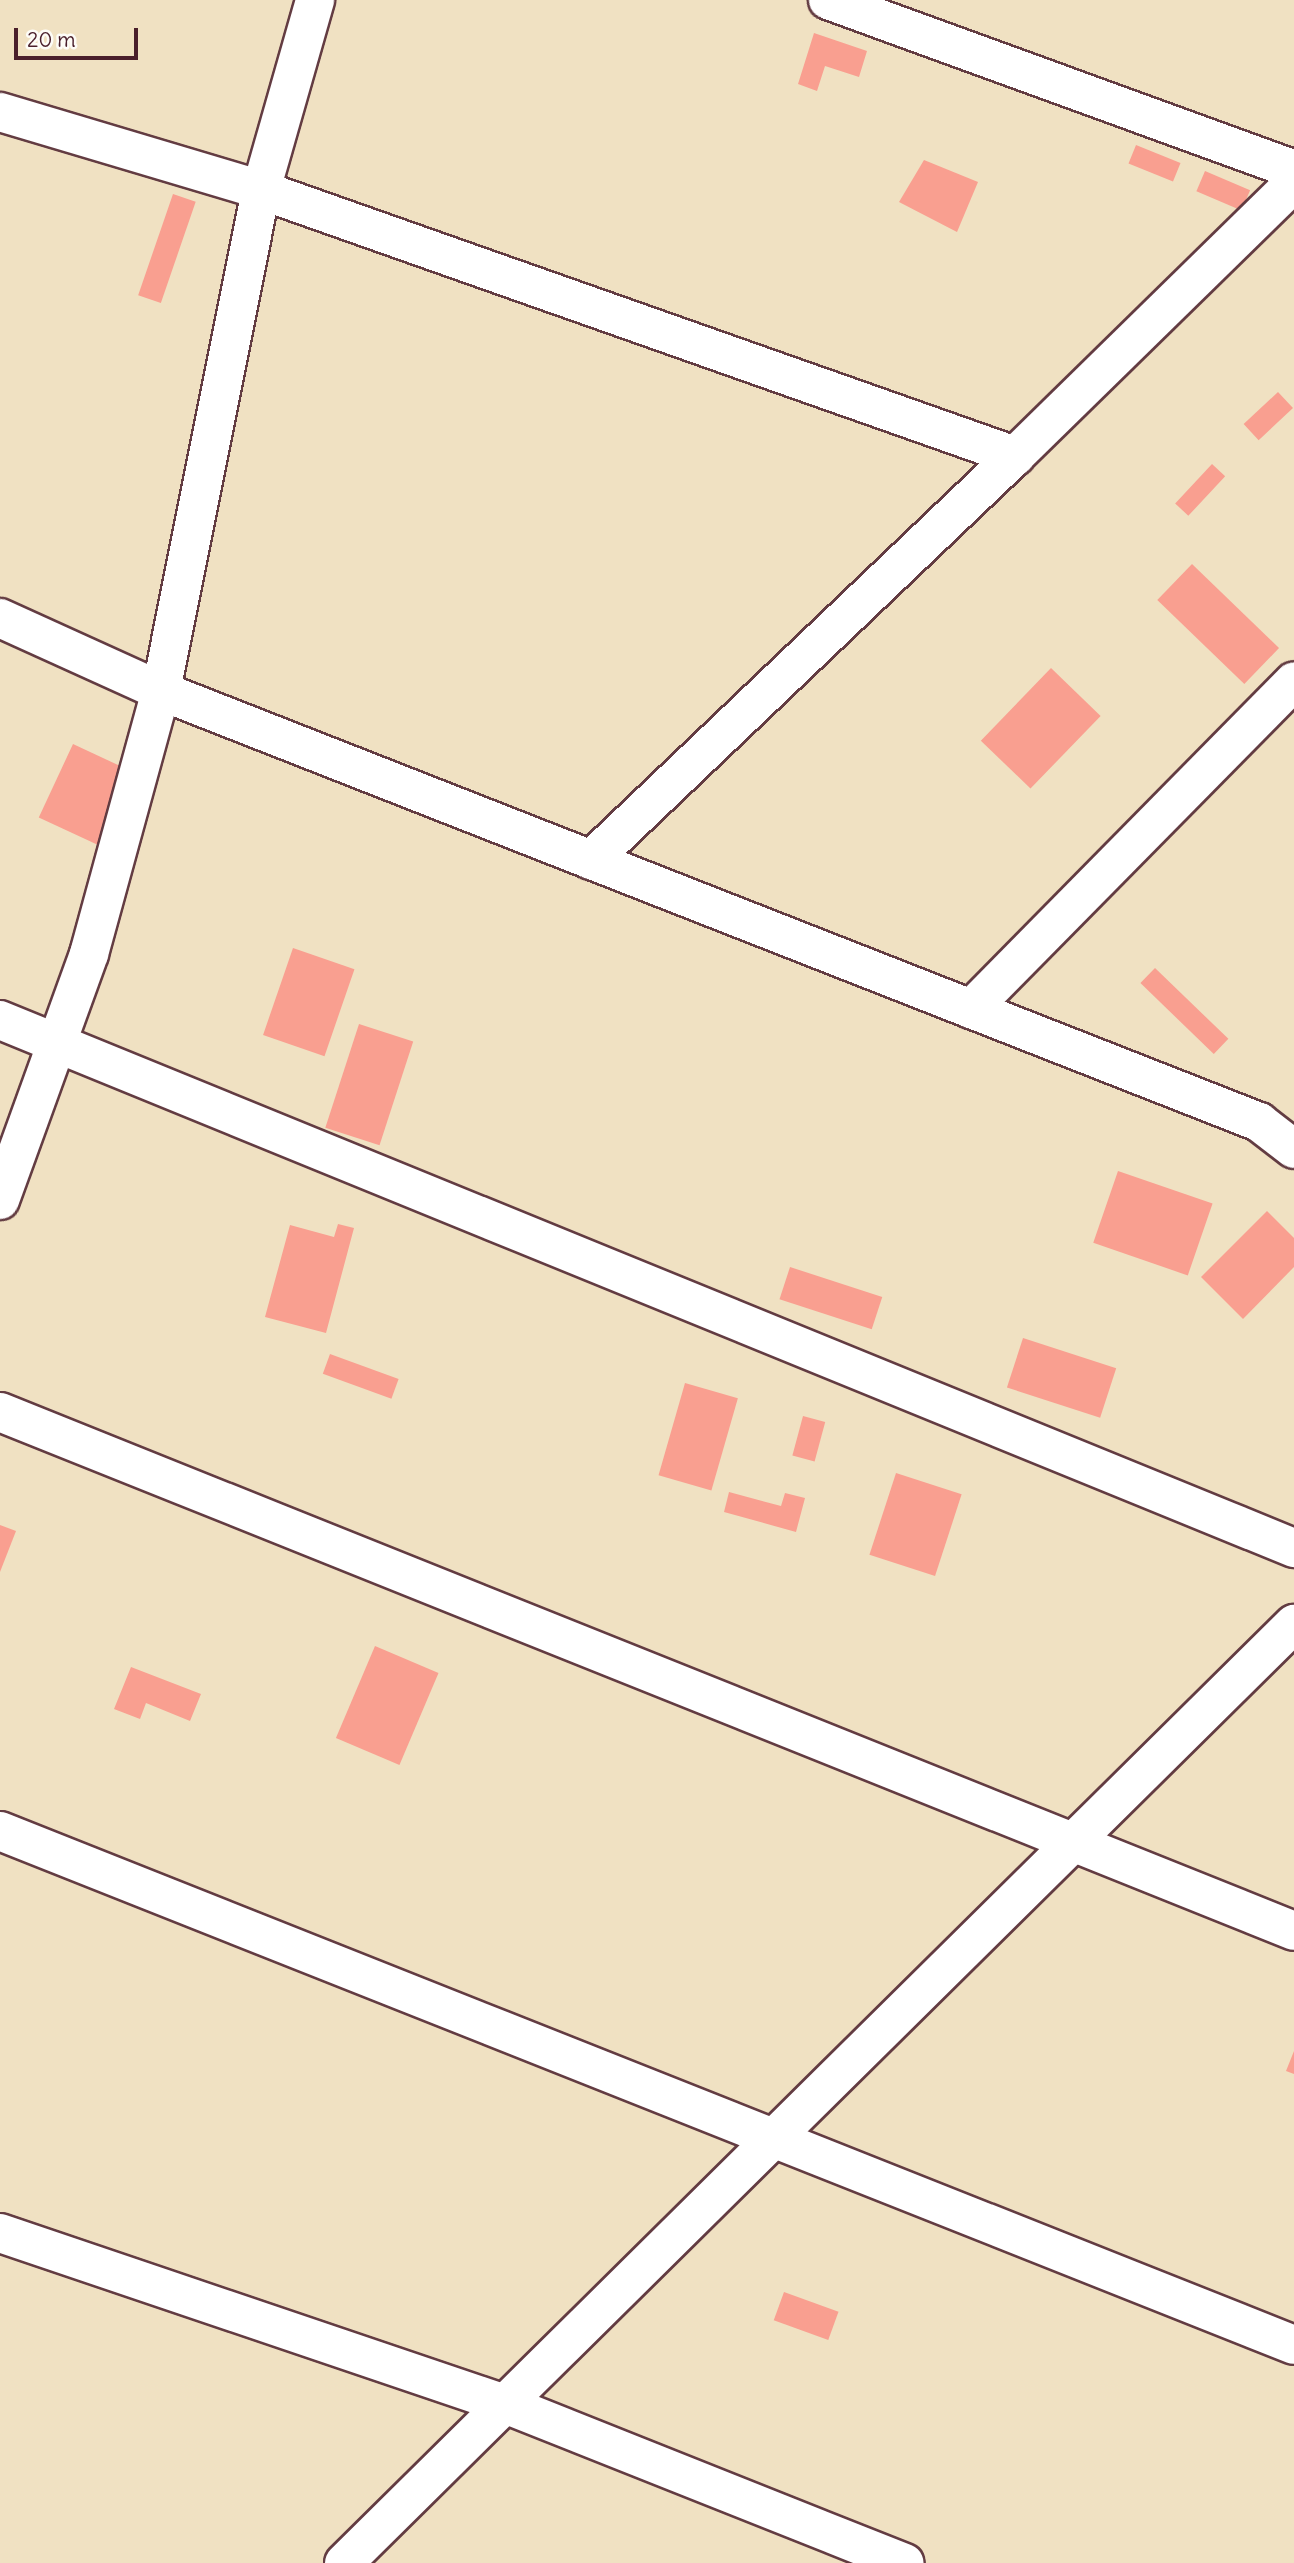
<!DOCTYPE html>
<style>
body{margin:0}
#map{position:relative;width:1294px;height:2563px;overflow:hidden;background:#f0e1c2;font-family:Delius,sans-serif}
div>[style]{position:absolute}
.building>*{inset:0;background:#f99f90;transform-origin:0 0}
.roads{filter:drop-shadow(2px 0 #633c42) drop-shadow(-2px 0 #633c42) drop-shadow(0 2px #633c42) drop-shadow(0 -2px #633c42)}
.minor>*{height:38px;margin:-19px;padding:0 19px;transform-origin:19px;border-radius:19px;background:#fff}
span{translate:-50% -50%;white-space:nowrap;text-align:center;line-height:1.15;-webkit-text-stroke:5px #fdfcf7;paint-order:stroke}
.scale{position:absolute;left:14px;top:28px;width:124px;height:32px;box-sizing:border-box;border:4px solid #4a1f2b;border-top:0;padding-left:9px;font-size:21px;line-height:24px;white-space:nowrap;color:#4a1f2b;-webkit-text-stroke:5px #fdfcf7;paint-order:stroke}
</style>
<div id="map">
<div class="building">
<div style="clip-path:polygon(814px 33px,867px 51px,859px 77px,825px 66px,817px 91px,798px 84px)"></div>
<div style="left:1136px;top:145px;width:48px;height:20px;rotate:22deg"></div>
<div style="clip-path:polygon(924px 160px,978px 182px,957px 232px,899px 202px)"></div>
<div style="left:1205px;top:171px;width:49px;height:22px;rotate:23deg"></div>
<div style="left:173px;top:194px;width:24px;height:107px;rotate:19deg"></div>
<div style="left:1278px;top:392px;width:22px;height:47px;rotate:47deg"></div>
<div style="left:1212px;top:464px;width:18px;height:54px;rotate:43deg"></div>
<div style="left:1192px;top:564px;width:121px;height:50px;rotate:44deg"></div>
<div style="left:1051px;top:668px;width:69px;height:101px;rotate:44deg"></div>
<div style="left:73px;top:744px;width:69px;height:81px;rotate:25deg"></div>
<div style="left:293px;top:948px;width:65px;height:92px;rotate:19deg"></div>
<div style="left:1155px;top:968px;width:102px;height:21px;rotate:44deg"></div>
<div style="left:359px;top:1024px;width:57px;height:109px;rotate:18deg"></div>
<div style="left:1118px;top:1171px;width:100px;height:76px;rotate:19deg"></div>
<div style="clip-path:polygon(1267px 1211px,1294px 1238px,1294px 1267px,1243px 1319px,1201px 1277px)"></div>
<div style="clip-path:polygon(338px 1224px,354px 1228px,326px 1333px,265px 1317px,290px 1225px,334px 1237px)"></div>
<div style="left:790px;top:1267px;width:97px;height:34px;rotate:18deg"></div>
<div style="left:1023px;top:1338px;width:98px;height:52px;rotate:18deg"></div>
<div style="left:330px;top:1354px;width:73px;height:21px;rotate:20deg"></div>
<div style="left:685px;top:1383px;width:55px;height:96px;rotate:16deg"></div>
<div style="left:803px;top:1416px;width:23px;height:41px;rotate:15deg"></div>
<div style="left:896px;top:1473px;width:69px;height:86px;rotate:18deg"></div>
<div style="clip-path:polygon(729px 1492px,781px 1506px,785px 1493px,805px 1498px,796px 1532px,724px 1512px)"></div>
<div style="clip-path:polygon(0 1525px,16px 1531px,0 1572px)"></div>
<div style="left:375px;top:1646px;width:69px;height:100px;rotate:23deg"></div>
<div style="clip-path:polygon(131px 1667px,201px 1694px,190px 1721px,146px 1703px,140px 1719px,114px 1709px)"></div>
<div style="clip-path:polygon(1294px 2051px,1294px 2074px,1286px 2071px)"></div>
<div style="left:784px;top:2292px;width:58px;height:30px;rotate:20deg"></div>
</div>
<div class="roads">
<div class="minor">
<div style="left:828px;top:0;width:496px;rotate:20deg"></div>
<div style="left:0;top:112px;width:272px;rotate:16.6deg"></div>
<div style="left:261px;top:190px;width:800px;rotate:19.43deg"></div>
<div style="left:0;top:618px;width:177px;rotate:24.4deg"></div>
<div style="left:161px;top:691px;width:1180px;rotate:21.43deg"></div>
<div style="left:1259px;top:1122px;width:44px;rotate:37.6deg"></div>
<div style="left:591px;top:860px;width:586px;rotate:-43.62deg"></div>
<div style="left:1015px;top:456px;width:390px;rotate:-44.4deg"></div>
<div style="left:971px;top:1009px;width:460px;rotate:-45.4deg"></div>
<div style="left:0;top:1020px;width:1398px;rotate:22.2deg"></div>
<div style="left:0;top:1200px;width:262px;rotate:-70.1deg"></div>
<div style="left:89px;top:954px;width:273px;rotate:-74.7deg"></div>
<div style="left:161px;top:691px;width:511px;rotate:-78.71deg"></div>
<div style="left:261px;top:190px;width:198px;rotate:-74.1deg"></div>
<div style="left:0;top:1412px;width:1394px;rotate:21.85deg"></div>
<div style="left:0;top:1831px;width:1392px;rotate:21.66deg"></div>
<div style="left:0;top:2233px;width:533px;rotate:18.71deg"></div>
<div style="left:505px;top:2404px;width:430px;rotate:21.7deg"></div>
<div style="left:344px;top:2563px;width:1336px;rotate:-44.67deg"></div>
</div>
</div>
<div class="scale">20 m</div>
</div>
